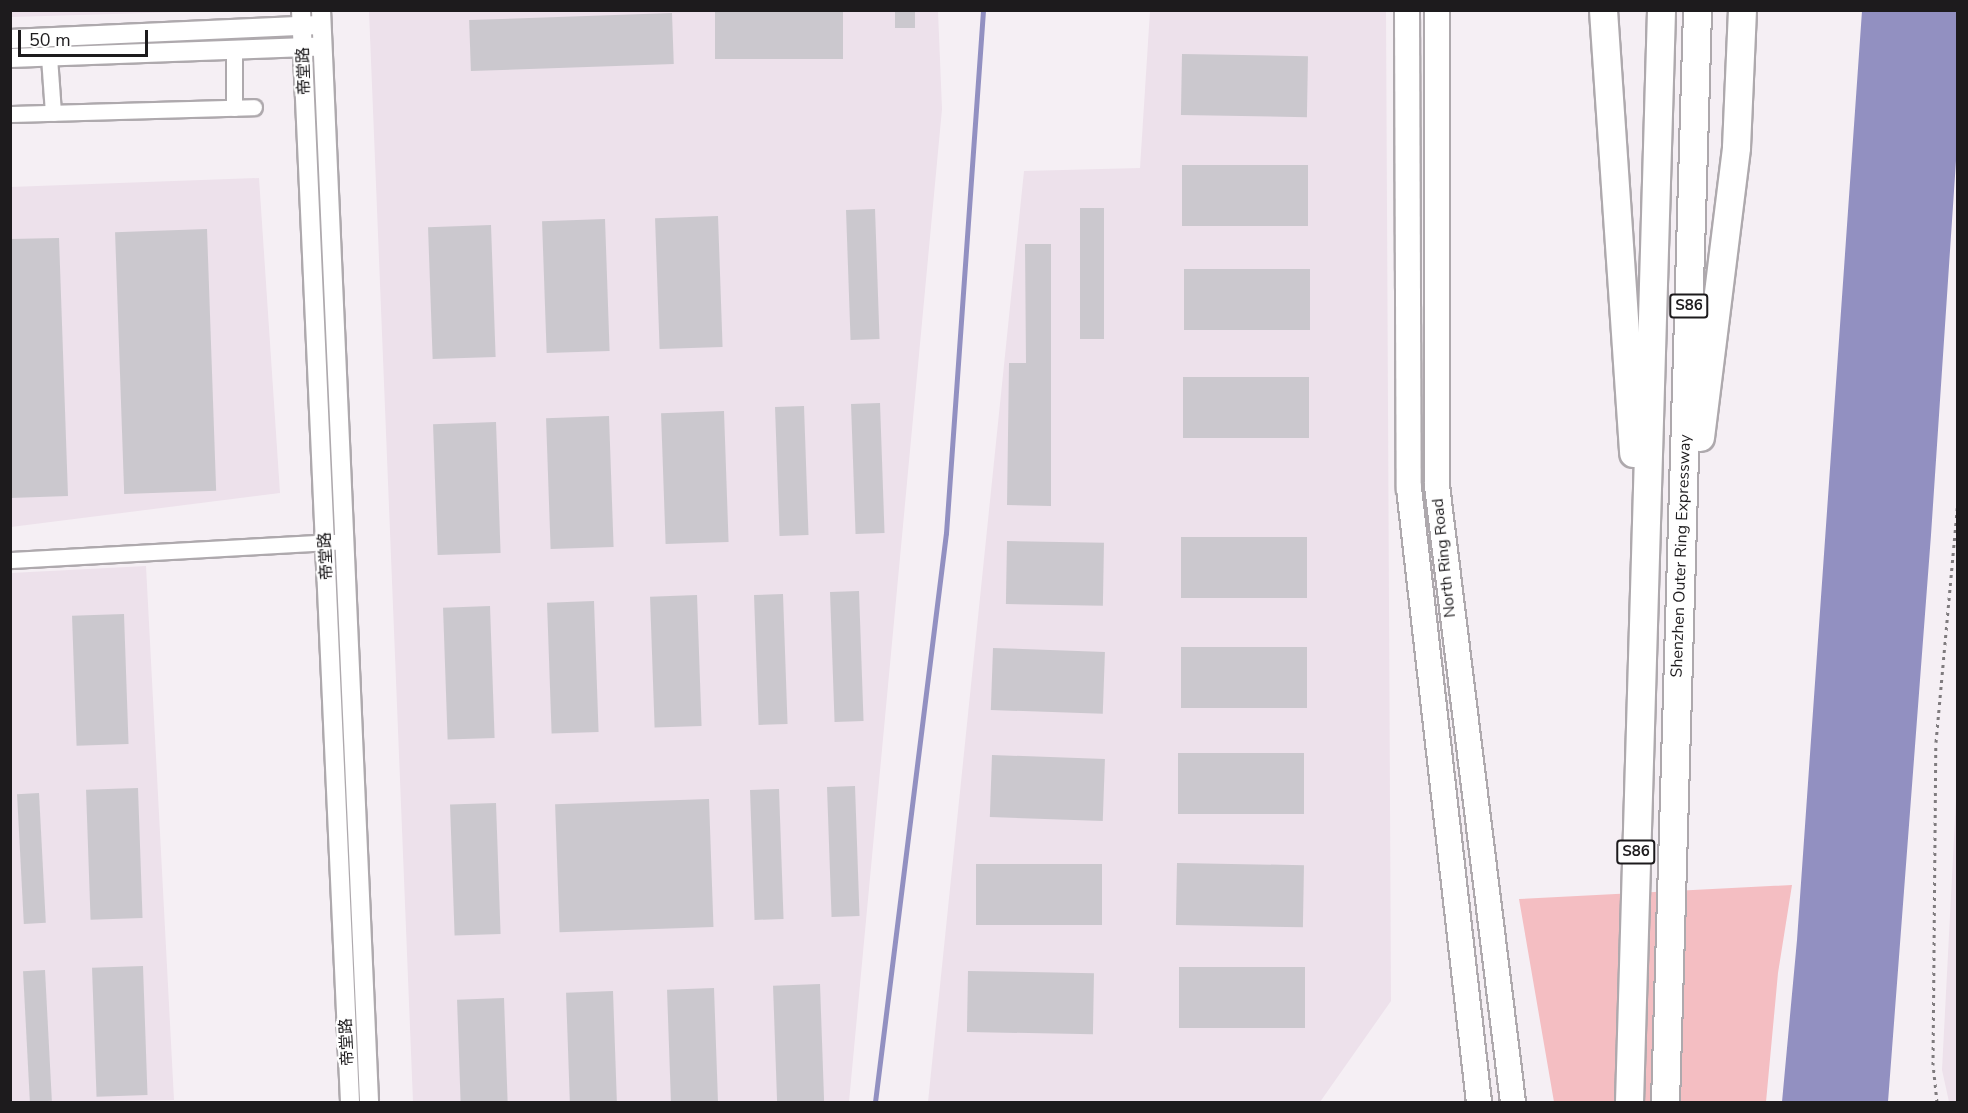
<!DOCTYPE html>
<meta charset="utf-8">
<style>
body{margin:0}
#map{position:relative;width:1968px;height:1113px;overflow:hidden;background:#f5eff4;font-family:"Nunito Sans","Noto Sans SC",sans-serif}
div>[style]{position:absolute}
.built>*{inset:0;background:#ede1eb}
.green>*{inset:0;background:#f4bec2}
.water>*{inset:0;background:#9290c1}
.stream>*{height:5px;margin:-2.5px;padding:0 2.5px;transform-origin:2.5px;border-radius:2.5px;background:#9290c1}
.building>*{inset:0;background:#cbc8ce;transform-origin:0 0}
.path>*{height:3px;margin-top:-1.5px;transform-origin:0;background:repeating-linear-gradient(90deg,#7f7b7e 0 3px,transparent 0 7.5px)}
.roads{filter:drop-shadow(2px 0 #aea9ad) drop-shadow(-2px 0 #aea9ad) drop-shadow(0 2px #aea9ad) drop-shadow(0 -2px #aea9ad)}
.minor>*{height:15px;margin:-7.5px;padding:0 7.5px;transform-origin:7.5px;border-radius:7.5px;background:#fff}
.tertiary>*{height:18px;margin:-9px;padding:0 9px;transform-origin:9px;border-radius:9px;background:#fff}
.primary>*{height:24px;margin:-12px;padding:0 12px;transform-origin:12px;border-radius:12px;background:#fff}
.motorway>*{height:27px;margin:-13.5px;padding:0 13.5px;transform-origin:13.5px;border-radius:13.5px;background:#fff}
span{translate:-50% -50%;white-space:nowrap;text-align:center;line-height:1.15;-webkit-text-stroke:4.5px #fff;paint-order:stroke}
.shield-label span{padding:2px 4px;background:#fff;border:2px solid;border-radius:4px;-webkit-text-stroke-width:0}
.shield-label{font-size:15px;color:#1d1b1d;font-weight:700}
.street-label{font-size:16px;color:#1d1b1d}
.frame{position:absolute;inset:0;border:12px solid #1d1b1d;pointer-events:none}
.scale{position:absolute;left:18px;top:30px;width:130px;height:27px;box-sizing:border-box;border:3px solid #1d1b1d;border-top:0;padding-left:8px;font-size:18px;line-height:21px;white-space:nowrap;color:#1d1b1d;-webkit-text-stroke:4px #fff;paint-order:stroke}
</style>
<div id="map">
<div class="built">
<div style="clip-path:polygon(11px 10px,215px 10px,215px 11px,11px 17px)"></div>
<div style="clip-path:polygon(369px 11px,938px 11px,942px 109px,849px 1102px,413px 1102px)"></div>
<div style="clip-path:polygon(1150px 11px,1386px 11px,1391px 1001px,1320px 1102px,928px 1102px,1024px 171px,1140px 168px)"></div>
<div style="clip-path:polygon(259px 178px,280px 493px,11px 527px,10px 187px)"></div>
<div style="clip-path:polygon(146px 566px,174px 1100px,11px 1102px,11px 573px)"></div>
<div style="clip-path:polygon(1957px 780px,1958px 1102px,1949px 1102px,1942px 1070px)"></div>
</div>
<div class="green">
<div style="clip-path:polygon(1792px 885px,1778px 973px,1766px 1102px,1554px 1102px,1519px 899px)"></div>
</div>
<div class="water">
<div style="clip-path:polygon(1862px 11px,1957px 11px,1957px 146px,1931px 535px,1888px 1102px,1782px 1102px,1797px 940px)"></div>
</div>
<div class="stream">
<div style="left:875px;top:1102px;width:573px;rotate:-82.89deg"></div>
<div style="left:946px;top:533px;width:524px;rotate:-85.95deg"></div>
</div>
<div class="building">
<div style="left:715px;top:10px;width:128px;height:49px"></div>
<div style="left:895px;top:10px;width:20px;height:18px"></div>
<div style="left:672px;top:13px;width:51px;height:203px;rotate:88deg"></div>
<div style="left:1182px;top:54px;width:126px;height:61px;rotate:1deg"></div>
<div style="left:1182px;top:165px;width:126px;height:61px"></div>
<div style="left:1080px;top:208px;width:24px;height:131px"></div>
<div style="left:875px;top:209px;width:130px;height:29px;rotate:88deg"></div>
<div style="left:718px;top:216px;width:131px;height:63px;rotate:88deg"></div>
<div style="left:605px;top:219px;width:132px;height:63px;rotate:88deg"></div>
<div style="left:491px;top:225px;width:132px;height:63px;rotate:88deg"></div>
<div style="left:207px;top:229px;width:262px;height:92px;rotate:88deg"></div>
<div style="clip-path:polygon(59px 238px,68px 496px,10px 498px,10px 239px)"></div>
<div style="clip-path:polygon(1025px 244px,1051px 244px,1051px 506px,1007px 505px,1009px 363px,1026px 363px)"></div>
<div style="left:1184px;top:269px;width:126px;height:61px"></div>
<div style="left:1183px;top:377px;width:126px;height:61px"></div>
<div style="left:880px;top:403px;width:130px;height:29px;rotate:88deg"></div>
<div style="left:804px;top:406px;width:129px;height:29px;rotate:88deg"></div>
<div style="left:724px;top:411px;width:131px;height:63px;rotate:88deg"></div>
<div style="left:609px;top:416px;width:131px;height:63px;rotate:88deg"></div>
<div style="left:496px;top:422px;width:131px;height:63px;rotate:88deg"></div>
<div style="left:1181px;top:537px;width:126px;height:61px"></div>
<div style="left:1007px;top:541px;width:97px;height:63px;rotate:1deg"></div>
<div style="left:859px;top:591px;width:130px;height:29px;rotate:88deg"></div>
<div style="left:783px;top:594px;width:130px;height:29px;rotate:88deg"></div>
<div style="left:697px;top:595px;width:131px;height:47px;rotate:88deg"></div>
<div style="left:594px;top:601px;width:131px;height:47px;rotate:88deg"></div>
<div style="left:490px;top:606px;width:132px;height:47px;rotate:88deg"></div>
<div style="left:124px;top:614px;width:130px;height:52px;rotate:88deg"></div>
<div style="left:1181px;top:647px;width:126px;height:61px"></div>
<div style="left:993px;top:648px;width:112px;height:62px;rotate:2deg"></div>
<div style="left:1178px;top:753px;width:126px;height:61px"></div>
<div style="left:992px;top:755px;width:113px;height:62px;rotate:2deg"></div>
<div style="left:855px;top:786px;width:130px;height:28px;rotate:88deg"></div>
<div style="left:138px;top:788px;width:130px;height:52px;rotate:88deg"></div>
<div style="left:779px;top:789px;width:130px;height:29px;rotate:88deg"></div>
<div style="left:39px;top:793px;width:130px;height:22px;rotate:87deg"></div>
<div style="left:709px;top:799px;width:128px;height:154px;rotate:88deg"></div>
<div style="left:496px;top:803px;width:131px;height:46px;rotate:88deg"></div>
<div style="left:1177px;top:863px;width:127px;height:62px;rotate:1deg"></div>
<div style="left:976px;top:864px;width:126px;height:61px"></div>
<div style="left:143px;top:966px;width:129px;height:51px;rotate:88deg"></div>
<div style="left:1179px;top:967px;width:126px;height:61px"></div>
<div style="left:45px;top:970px;width:131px;height:22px;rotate:87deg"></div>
<div style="left:968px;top:971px;width:126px;height:61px;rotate:1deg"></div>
<div style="left:820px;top:984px;width:118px;height:47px;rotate:88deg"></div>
<div style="left:714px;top:988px;width:114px;height:47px;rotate:88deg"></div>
<div style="left:613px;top:991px;width:111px;height:47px;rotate:88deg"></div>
<div style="left:504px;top:998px;width:104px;height:47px;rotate:88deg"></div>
</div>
<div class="path">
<div style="left:1937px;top:1102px;width:37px;rotate:-96deg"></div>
<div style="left:1933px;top:1065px;width:323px;rotate:-89.5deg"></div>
<div style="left:1936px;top:742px;width:245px;rotate:-84.8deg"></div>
</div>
<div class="roads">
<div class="minor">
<div style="left:234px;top:50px;width:58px;rotate:90deg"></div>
<div style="left:49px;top:57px;width:56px;rotate:85.9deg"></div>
<div style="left:10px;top:114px;width:244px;rotate:-1.6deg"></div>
<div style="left:10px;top:560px;width:326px;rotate:-3.2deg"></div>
</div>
<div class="tertiary">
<div style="left:301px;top:10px;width:1093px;rotate:87.43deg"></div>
<div style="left:321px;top:10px;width:1093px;rotate:87.48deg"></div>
<div style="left:10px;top:39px;width:304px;rotate:-2.6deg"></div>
<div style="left:10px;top:58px;width:304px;rotate:-2.1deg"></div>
</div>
<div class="primary">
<div style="left:1407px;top:10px;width:478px;rotate:89.8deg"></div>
<div style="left:1409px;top:488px;width:618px;rotate:83.5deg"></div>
<div style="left:1437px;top:10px;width:476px;rotate:90deg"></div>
<div style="left:1437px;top:486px;width:621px;rotate:82.97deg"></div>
</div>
<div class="motorway">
<div style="left:1603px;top:10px;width:444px;rotate:86.1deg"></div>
<div style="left:1700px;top:437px;width:292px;rotate:-82.9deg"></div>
<div style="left:1736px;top:147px;width:137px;rotate:-87.5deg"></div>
<div style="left:1629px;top:1102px;width:1092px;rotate:-88.32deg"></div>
<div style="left:1665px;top:1102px;width:1092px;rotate:-88.32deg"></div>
</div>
</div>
<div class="shield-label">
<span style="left:1689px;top:306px">S86</span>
<span style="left:1636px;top:852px">S86</span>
</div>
<div class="street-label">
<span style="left:304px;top:71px;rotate:-92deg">帝堂路</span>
<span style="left:326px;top:556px;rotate:-93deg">帝堂路</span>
<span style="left:1681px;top:556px;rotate:-88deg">Shenzhen Outer Ring Expressway</span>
<span style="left:1444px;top:558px;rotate:-96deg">North Ring Road</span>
<span style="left:347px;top:1042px;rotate:-93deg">帝堂路</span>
</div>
<div class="frame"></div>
<div class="scale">50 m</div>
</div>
